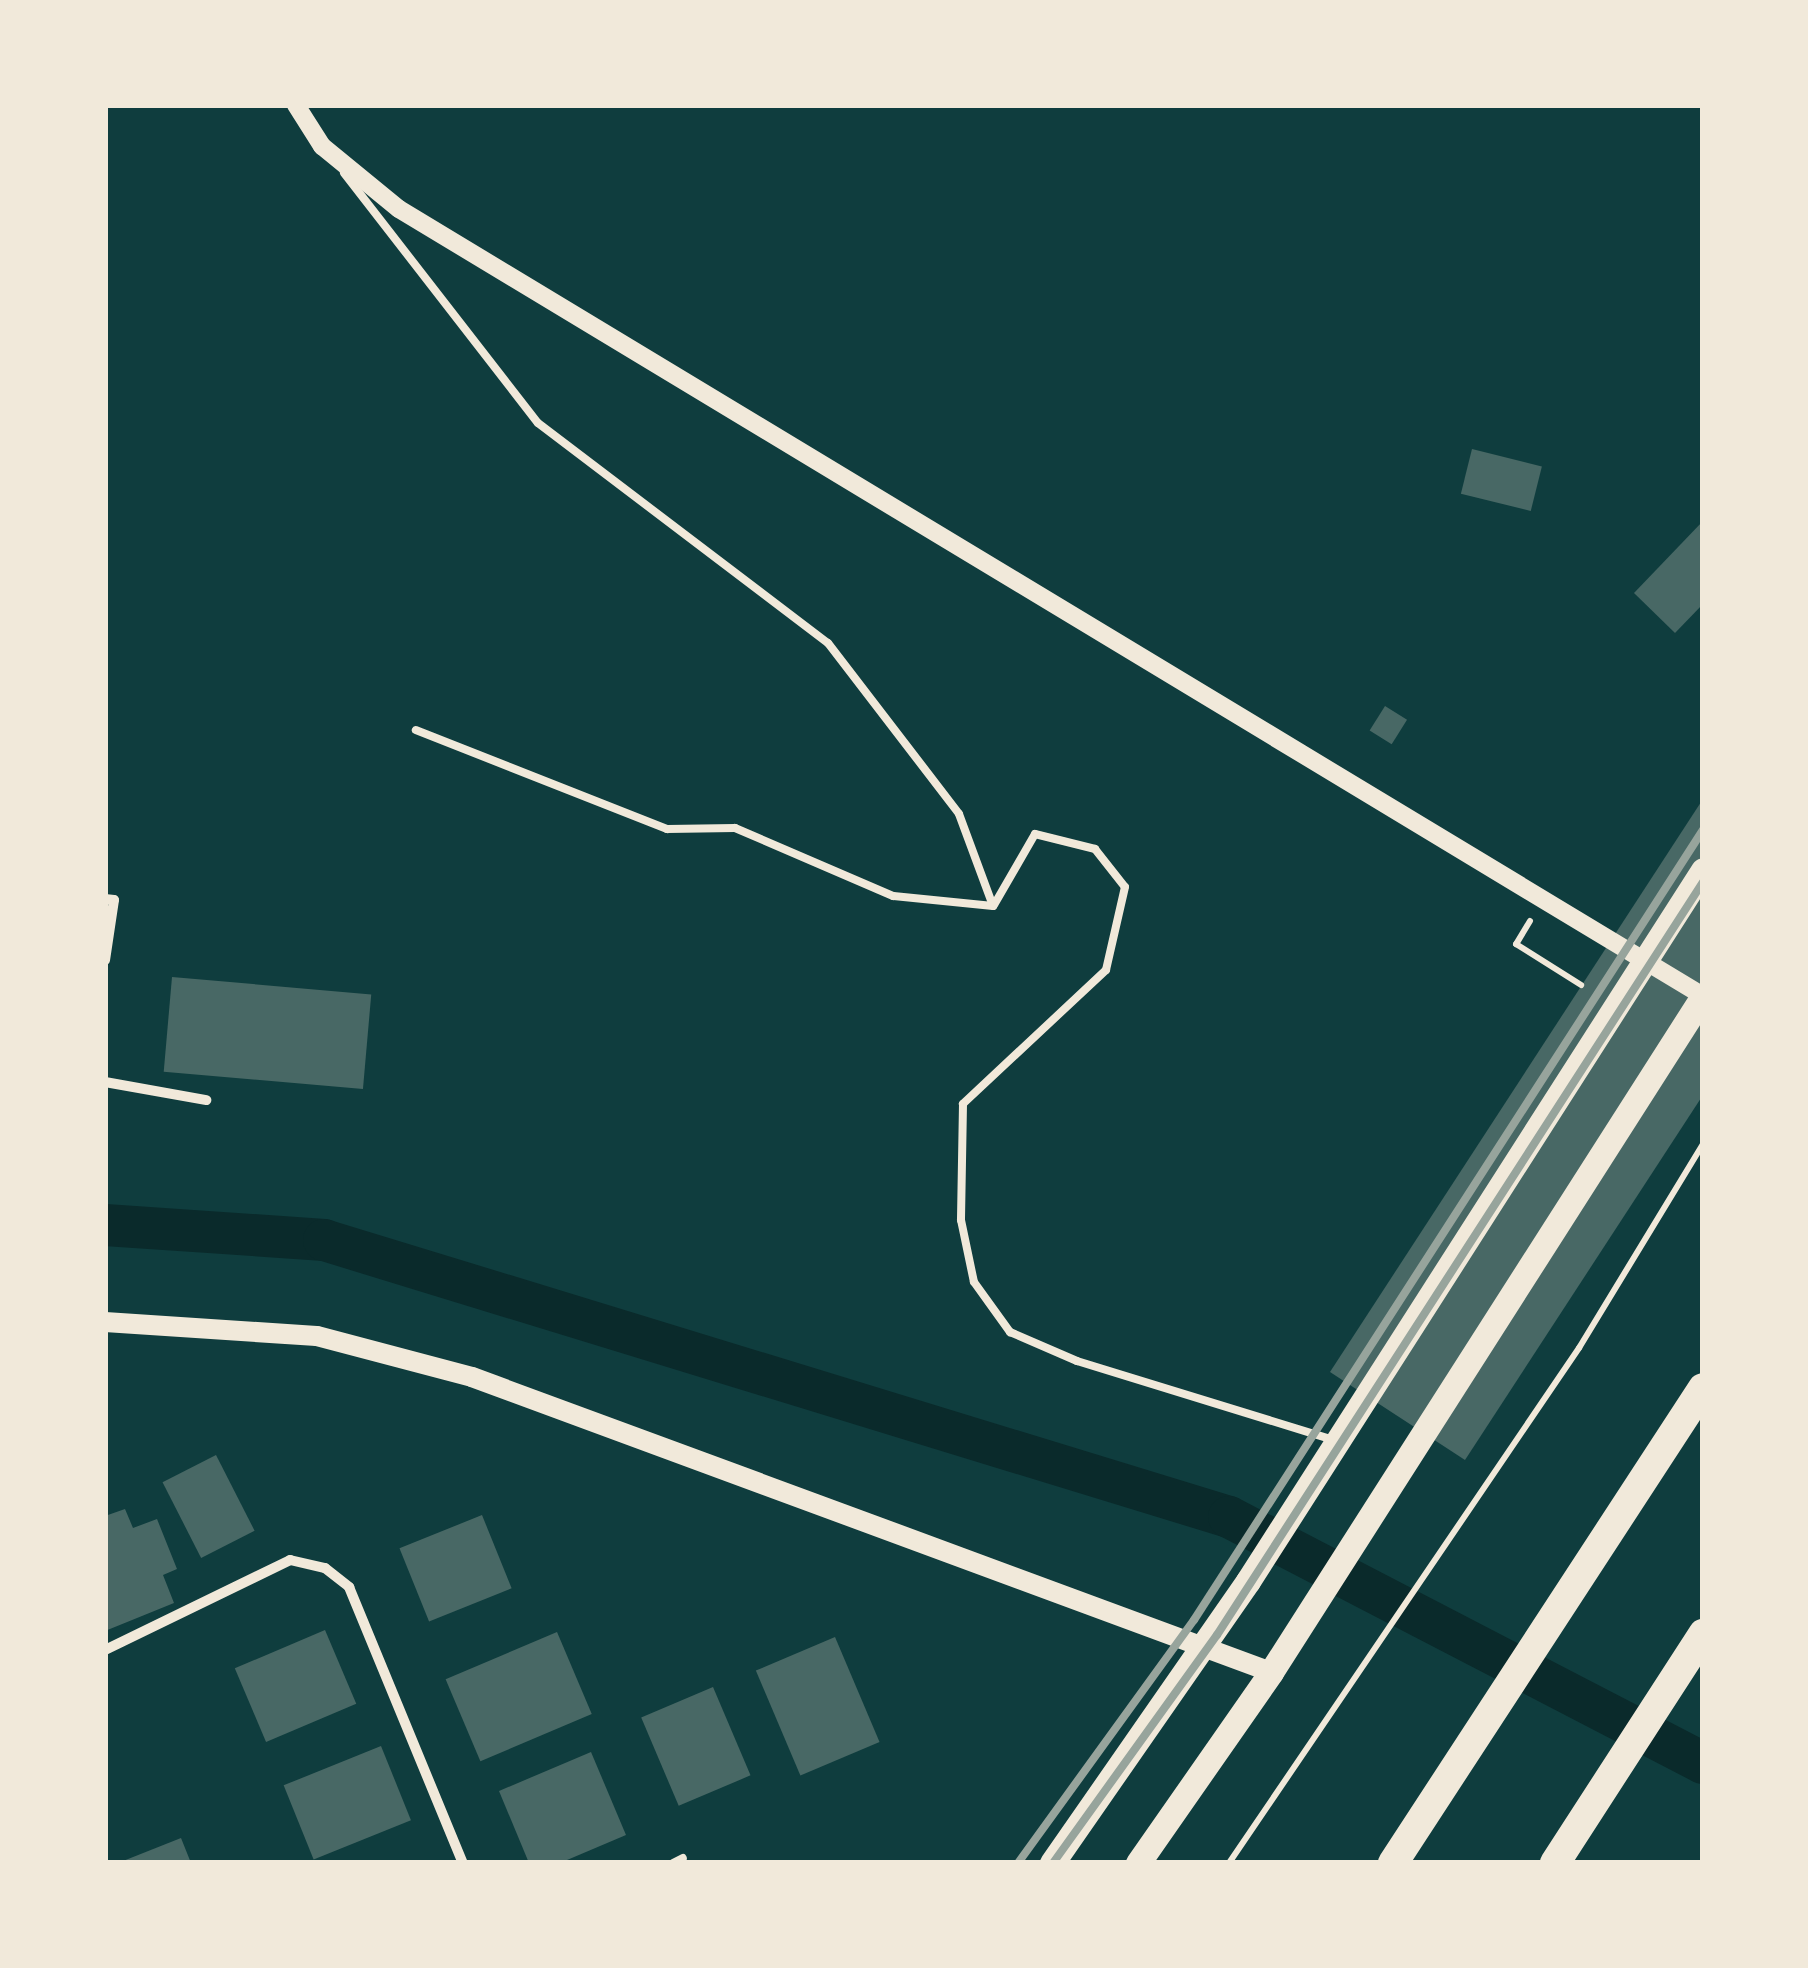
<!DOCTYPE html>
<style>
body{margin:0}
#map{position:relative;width:1808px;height:1968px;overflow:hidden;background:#0f3d3e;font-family:"Work Sans",sans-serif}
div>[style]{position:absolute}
.canal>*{height:42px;margin:-21px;padding:0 21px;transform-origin:21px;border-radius:21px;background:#0a2a2b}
.building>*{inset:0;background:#486865;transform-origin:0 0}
.path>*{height:6px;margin:-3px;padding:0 3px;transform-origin:3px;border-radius:3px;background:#f1e9da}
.service>*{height:8px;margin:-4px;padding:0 4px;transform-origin:4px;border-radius:4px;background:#f1e9da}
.minor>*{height:10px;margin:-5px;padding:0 5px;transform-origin:5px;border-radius:5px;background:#f1e9da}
.tertiary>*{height:18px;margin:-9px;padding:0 9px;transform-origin:9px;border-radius:9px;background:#f1e9da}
.secondary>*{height:20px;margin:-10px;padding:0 10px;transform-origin:10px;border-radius:10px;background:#f1e9da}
.primary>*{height:25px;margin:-12.5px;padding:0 12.5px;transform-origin:12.5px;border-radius:12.5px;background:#f1e9da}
.motorway>*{height:30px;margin:-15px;padding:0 15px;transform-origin:15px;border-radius:15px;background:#f1e9da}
.rail>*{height:8px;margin:-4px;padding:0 4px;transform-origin:4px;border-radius:4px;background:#97a49c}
span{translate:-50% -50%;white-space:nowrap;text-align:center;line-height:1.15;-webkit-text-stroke:10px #f1e9da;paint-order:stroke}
.frame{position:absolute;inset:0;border:108px solid #f1e9da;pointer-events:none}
</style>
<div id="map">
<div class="canal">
<div style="left:105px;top:1225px;width:220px;rotate:3.9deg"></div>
<div style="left:324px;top:1240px;width:946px;rotate:17.02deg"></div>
<div style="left:1229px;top:1517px;width:534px;rotate:27.43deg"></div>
</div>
<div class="building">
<div style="left:1472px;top:449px;width:72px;height:46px;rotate:14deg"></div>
<div style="clip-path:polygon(1703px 521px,1703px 604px,1675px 633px,1634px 593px)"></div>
<div style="left:1385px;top:706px;width:26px;height:29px;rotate:32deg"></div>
<div style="clip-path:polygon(1703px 799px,1703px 1095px,1465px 1460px,1330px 1372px)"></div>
<div style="left:172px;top:977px;width:200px;height:95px;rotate:5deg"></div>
<div style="left:216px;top:1455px;width:85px;height:60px;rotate:63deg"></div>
<div style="clip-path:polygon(125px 1509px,133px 1528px,157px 1519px,177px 1569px,163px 1575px,174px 1603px,105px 1631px,105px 1516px)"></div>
<div style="left:482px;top:1515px;width:79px;height:89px;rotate:68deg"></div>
<div style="left:325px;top:1630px;width:80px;height:98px;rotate:67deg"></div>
<div style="left:557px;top:1632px;width:89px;height:121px;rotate:67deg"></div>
<div style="left:835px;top:1637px;width:114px;height:86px;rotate:67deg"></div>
<div style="left:713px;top:1687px;width:96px;height:78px;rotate:67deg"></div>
<div style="left:381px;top:1746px;width:80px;height:105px;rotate:68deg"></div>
<div style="clip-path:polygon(591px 1752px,626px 1835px,560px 1863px,529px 1863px,499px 1791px)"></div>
<div style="clip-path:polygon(181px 1838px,191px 1863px,118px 1863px)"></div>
</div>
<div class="path">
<div style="left:1530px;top:921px;width:27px;rotate:121deg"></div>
<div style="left:1516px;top:944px;width:77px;rotate:32.2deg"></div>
<div style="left:1229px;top:1863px;width:623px;rotate:-55.8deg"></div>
<div style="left:1579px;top:1348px;width:239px;rotate:-58.7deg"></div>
</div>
<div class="service">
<div style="left:344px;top:173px;width:316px;rotate:52.2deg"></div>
<div style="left:538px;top:423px;width:364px;rotate:37.2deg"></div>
<div style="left:828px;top:643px;width:215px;rotate:52.5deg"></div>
<div style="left:959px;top:814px;width:98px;rotate:69.7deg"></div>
<div style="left:993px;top:906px;width:100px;rotate:-174.3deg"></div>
<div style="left:893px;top:896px;width:172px;rotate:-156.7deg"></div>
<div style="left:735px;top:828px;width:68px;rotate:179.2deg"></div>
<div style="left:667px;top:829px;width:270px;rotate:-158.5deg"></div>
<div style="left:994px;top:905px;width:82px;rotate:-60deg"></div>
<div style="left:1035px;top:834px;width:62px;rotate:14deg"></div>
<div style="left:1095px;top:849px;width:48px;rotate:51.7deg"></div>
<div style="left:1125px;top:887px;width:85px;rotate:102.9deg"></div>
<div style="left:1106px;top:970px;width:196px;rotate:136.9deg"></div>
<div style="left:963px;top:1104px;width:116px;rotate:91deg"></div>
<div style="left:961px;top:1220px;width:63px;rotate:78.2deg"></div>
<div style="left:974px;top:1282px;width:62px;rotate:54.2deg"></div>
<div style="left:1010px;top:1332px;width:73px;rotate:23.4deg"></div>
<div style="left:1077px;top:1361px;width:268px;rotate:17.1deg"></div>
<div style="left:673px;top:1863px;width:11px;rotate:-27deg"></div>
</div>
<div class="minor">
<div style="left:105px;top:899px;width:9px;rotate:6deg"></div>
<div style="left:114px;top:900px;width:61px;rotate:98.5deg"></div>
<div style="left:105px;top:1082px;width:103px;rotate:10.1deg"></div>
<div style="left:105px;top:1650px;width:206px;rotate:-25.9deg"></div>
<div style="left:290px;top:1560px;width:36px;rotate:13deg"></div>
<div style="left:325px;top:1568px;width:31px;rotate:38deg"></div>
<div style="left:349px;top:1587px;width:299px;rotate:67.6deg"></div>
</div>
<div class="tertiary">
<div style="left:296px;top:105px;width:49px;rotate:57.6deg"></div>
<div style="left:322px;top:146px;width:99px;rotate:39.3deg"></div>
<div style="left:399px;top:209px;width:1523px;rotate:31.11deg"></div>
</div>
<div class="secondary">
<div style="left:105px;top:1322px;width:212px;rotate:3.8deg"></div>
<div style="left:317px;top:1336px;width:160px;rotate:14.8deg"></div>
<div style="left:472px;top:1377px;width:852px;rotate:20.26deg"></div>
</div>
<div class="primary">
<div style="left:1052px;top:1863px;width:343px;rotate:-55.2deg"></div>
<div style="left:1248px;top:1581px;width:844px;rotate:-57.38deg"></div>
<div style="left:1138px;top:1863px;width:233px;rotate:-55.1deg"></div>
<div style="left:1271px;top:1672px;width:802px;rotate:-57.42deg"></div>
</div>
<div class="motorway">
<div style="left:1393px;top:1863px;width:567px;rotate:-56.87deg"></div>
<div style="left:1555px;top:1863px;width:273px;rotate:-57.1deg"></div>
</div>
<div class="rail">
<div style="left:1018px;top:1863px;width:300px;rotate:-54.1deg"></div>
<div style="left:1194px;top:1620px;width:940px;rotate:-57.21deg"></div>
<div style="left:1053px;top:1863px;width:281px;rotate:-54.3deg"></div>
<div style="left:1217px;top:1635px;width:896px;rotate:-57.16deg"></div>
</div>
<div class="frame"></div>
</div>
